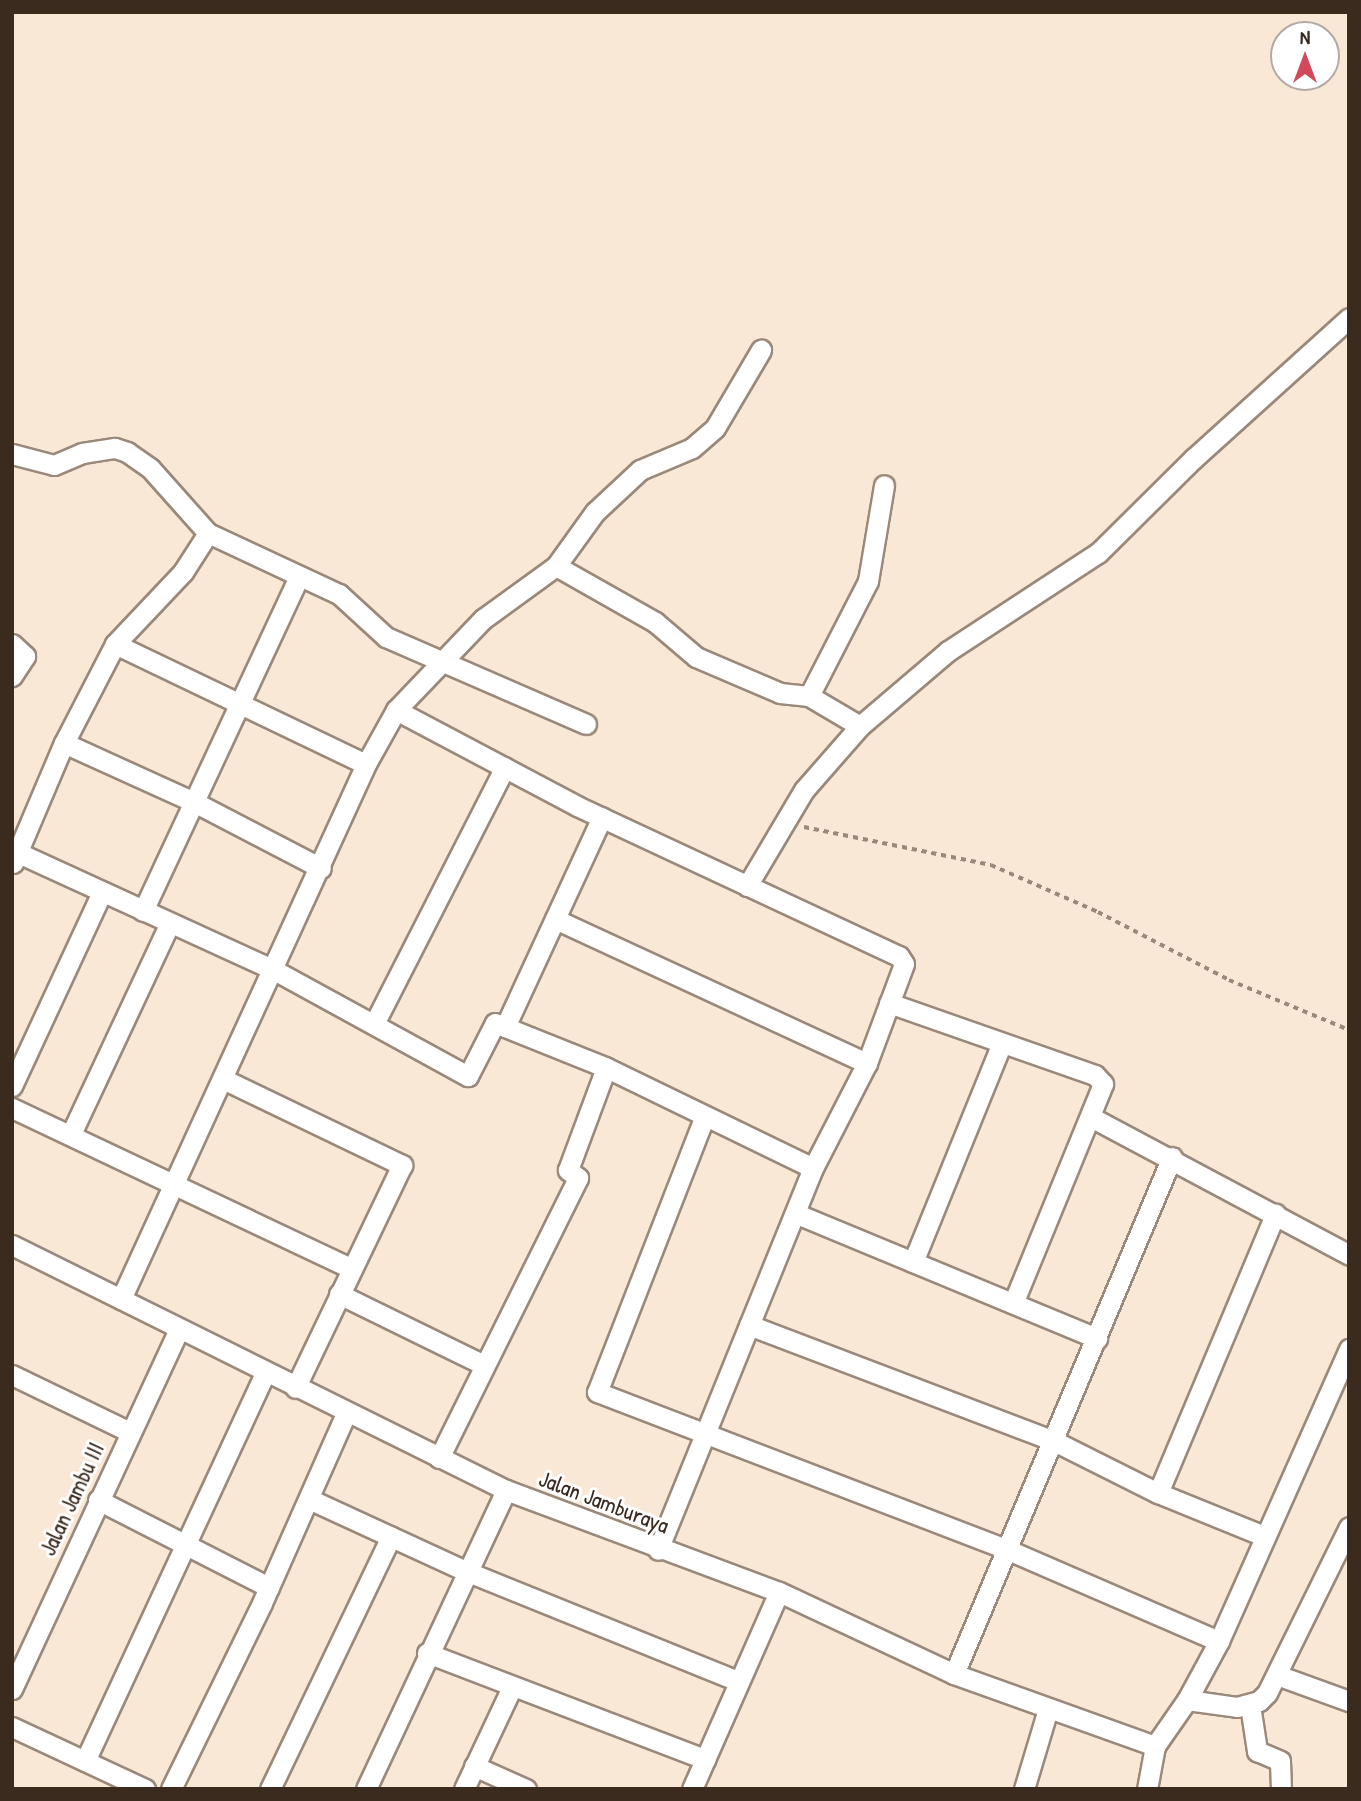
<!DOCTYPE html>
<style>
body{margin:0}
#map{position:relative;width:1361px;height:1801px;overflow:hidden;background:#f8e8d5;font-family:"Patrick Hand",sans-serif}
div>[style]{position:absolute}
.path>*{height:3.5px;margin-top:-1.75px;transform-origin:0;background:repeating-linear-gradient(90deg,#9a897a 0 5px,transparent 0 10px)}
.roads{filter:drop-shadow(2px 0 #9a897a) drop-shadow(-2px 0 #9a897a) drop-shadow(0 2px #9a897a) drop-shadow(0 -2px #9a897a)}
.minor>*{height:19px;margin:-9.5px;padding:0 9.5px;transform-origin:9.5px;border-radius:9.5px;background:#fff}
span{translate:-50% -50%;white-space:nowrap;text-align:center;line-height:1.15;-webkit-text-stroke:6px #fff;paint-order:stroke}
.street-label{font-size:23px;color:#3b2a1e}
.frame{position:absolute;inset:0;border:14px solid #3b2a1e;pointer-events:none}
.north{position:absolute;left:1270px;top:21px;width:70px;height:70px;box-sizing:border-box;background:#fff;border:2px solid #b1aaa5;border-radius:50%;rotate:0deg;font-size:19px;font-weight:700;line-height:28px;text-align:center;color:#3b2a1e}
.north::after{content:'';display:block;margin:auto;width:24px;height:32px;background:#d1495b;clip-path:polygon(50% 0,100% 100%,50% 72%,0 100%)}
</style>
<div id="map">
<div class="path">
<div style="left:804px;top:827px;width:191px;rotate:11.5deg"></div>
<div style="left:991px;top:865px;width:117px;rotate:23.7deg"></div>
<div style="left:1098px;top:912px;width:148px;rotate:27.4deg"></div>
<div style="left:1229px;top:980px;width:130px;rotate:22.6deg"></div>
</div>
<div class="roads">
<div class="minor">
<div style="left:12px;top:454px;width:43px;rotate:14.7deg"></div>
<div style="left:54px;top:465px;width:30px;rotate:-23deg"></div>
<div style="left:82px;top:453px;width:33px;rotate:-9deg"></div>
<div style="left:115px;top:448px;width:13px;rotate:18deg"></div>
<div style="left:127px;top:452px;width:28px;rotate:35deg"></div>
<div style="left:150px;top:468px;width:87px;rotate:48.3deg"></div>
<div style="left:556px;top:566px;width:114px;rotate:29.5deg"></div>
<div style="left:655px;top:622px;width:54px;rotate:40.5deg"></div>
<div style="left:696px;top:657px;width:91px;rotate:23.2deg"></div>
<div style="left:780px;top:693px;width:29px;rotate:6deg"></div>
<div style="left:809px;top:696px;width:129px;rotate:-62.8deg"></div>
<div style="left:868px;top:581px;width:97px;rotate:-80.5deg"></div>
<div style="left:12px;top:644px;width:18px;rotate:43deg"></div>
<div style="left:25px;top:656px;width:24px;rotate:123deg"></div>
<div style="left:115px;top:644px;width:278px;rotate:25.6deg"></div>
<div style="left:809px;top:696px;width:59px;rotate:30.5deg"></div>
<div style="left:396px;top:710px;width:205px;rotate:27.9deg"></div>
<div style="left:577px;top:806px;width:355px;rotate:25deg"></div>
<div style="left:899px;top:956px;width:9px;rotate:58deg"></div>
<div style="left:904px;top:964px;width:106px;rotate:110.5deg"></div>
<div style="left:867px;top:1063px;width:118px;rotate:117.2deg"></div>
<div style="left:813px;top:1168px;width:412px;rotate:112.1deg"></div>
<div style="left:64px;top:743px;width:143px;rotate:24.4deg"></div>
<div style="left:194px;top:802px;width:143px;rotate:27.5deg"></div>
<div style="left:12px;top:850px;width:288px;rotate:24.6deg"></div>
<div style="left:274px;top:970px;width:221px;rotate:28.7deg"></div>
<div style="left:468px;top:1076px;width:59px;rotate:-63deg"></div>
<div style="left:495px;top:1023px;width:118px;rotate:21.8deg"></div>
<div style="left:605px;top:1067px;width:231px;rotate:25.9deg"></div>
<div style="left:13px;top:863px;width:130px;rotate:-67deg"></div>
<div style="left:64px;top:743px;width:111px;rotate:-62.7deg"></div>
<div style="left:115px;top:644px;width:99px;rotate:-46.6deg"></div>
<div style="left:183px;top:572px;width:46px;rotate:-57.3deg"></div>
<div style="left:208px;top:533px;width:145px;rotate:25deg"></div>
<div style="left:339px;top:594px;width:64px;rotate:42.5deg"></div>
<div style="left:386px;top:637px;width:218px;rotate:23.5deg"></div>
<div style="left:747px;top:886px;width:112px;rotate:-59.3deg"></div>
<div style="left:804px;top:790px;width:85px;rotate:-48.8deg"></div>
<div style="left:860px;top:726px;width:116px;rotate:-40.4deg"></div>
<div style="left:948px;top:651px;width:179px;rotate:-33.2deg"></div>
<div style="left:1098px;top:553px;width:134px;rotate:-44.7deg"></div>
<div style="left:1193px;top:459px;width:210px;rotate:-42.1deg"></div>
<div style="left:143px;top:911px;width:369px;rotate:-65deg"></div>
<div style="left:555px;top:919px;width:344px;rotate:24.8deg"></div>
<div style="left:889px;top:1003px;width:218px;rotate:19.3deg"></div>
<div style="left:1095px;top:1075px;width:12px;rotate:48deg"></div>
<div style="left:1103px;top:1084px;width:237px;rotate:112.3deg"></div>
<div style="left:374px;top:1024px;width:288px;rotate:-63deg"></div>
<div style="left:505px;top:1027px;width:231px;rotate:-65.2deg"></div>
<div style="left:223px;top:1079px;width:199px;rotate:25.7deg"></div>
<div style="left:402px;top:1165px;width:247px;rotate:115.6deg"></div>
<div style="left:12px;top:1086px;width:214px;rotate:-65.1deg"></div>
<div style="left:12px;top:1108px;width:374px;rotate:25.3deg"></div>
<div style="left:1091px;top:1117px;width:293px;rotate:28.1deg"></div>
<div style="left:704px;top:1118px;width:294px;rotate:111.3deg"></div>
<div style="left:597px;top:1392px;width:438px;rotate:21deg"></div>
<div style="left:1006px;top:1549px;width:232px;rotate:23.4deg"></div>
<div style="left:1219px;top:1641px;width:320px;rotate:-66deg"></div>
<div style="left:71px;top:1134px;width:233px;rotate:-64.9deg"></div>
<div style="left:797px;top:1214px;width:325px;rotate:22.5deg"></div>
<div style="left:12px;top:1245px;width:551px;rotate:26.38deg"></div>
<div style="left:506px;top:1490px;width:291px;rotate:20.5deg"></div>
<div style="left:779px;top:1592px;width:193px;rotate:25.1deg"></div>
<div style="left:954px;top:1674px;width:214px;rotate:19.7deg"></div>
<div style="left:1155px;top:1746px;width:44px;rotate:100.5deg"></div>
<div style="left:913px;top:1262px;width:236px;rotate:-67.9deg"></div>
<div style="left:339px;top:1294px;width:161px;rotate:26.1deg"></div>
<div style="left:121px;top:1299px;width:588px;rotate:-65.39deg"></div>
<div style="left:366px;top:764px;width:62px;rotate:-60.9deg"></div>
<div style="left:396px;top:710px;width:126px;rotate:-46.3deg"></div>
<div style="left:483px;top:619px;width:90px;rotate:-36deg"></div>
<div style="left:556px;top:566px;width:67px;rotate:-54.2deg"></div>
<div style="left:595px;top:512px;width:62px;rotate:-43deg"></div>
<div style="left:640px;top:470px;width:56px;rotate:-22.9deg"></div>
<div style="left:692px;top:448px;width:30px;rotate:-41deg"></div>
<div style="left:715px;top:428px;width:91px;rotate:-59.5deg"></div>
<div style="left:749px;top:1325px;width:326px;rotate:20.8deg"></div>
<div style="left:1054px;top:1441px;width:116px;rotate:26.6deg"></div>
<div style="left:1158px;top:1493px;width:114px;rotate:22.1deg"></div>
<div style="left:12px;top:1375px;width:131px;rotate:25.8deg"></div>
<div style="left:439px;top:1458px;width:313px;rotate:-63.6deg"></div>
<div style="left:578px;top:1178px;width:13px;rotate:-141deg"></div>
<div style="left:568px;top:1170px;width:109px;rotate:-69.6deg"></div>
<div style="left:1158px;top:1493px;width:303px;rotate:-67.2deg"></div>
<div style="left:309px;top:1499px;width:175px;rotate:24.7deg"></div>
<div style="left:468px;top:1572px;width:291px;rotate:22deg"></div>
<div style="left:98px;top:1500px;width:192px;rotate:27deg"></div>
<div style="left:427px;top:1653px;width:298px;rotate:20.9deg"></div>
<div style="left:954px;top:1674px;width:561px;rotate:-67.14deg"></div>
<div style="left:1277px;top:1675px;width:77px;rotate:19.9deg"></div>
<div style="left:12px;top:1689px;width:396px;rotate:-65.1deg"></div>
<div style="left:1187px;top:1700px;width:50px;rotate:8deg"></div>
<div style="left:1237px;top:1707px;width:23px;rotate:-15deg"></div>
<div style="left:1259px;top:1701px;width:11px;rotate:-45deg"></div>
<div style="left:1267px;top:1693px;width:185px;rotate:-63.7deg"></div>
<div style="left:1250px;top:1705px;width:47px;rotate:81.3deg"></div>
<div style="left:1257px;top:1751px;width:25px;rotate:23deg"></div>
<div style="left:1280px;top:1761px;width:28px;rotate:88deg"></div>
<div style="left:12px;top:1727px;width:147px;rotate:25deg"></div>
<div style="left:1155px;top:1746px;width:56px;rotate:-55.2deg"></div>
<div style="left:1187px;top:1700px;width:67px;rotate:-61.5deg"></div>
<div style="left:85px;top:1761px;width:428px;rotate:-65.1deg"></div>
<div style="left:474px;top:1766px;width:57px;rotate:23.9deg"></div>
<div style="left:171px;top:1789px;width:207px;rotate:-63.9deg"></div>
<div style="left:262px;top:1603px;width:208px;rotate:-66.1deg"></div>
<div style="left:270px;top:1789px;width:280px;rotate:-64.4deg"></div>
<div style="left:366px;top:1789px;width:330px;rotate:-64.9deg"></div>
<div style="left:464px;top:1789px;width:113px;rotate:-64.8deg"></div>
<div style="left:692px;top:1789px;width:215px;rotate:-66.2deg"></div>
<div style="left:1024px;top:1789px;width:84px;rotate:-73.3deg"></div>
</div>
</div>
<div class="street-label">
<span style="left:72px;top:1499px;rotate:-65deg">Jalan Jambu III</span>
<span style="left:604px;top:1502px;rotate:21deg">Jalan Jamburaya</span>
</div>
<div class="frame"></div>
<div class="north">N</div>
</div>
